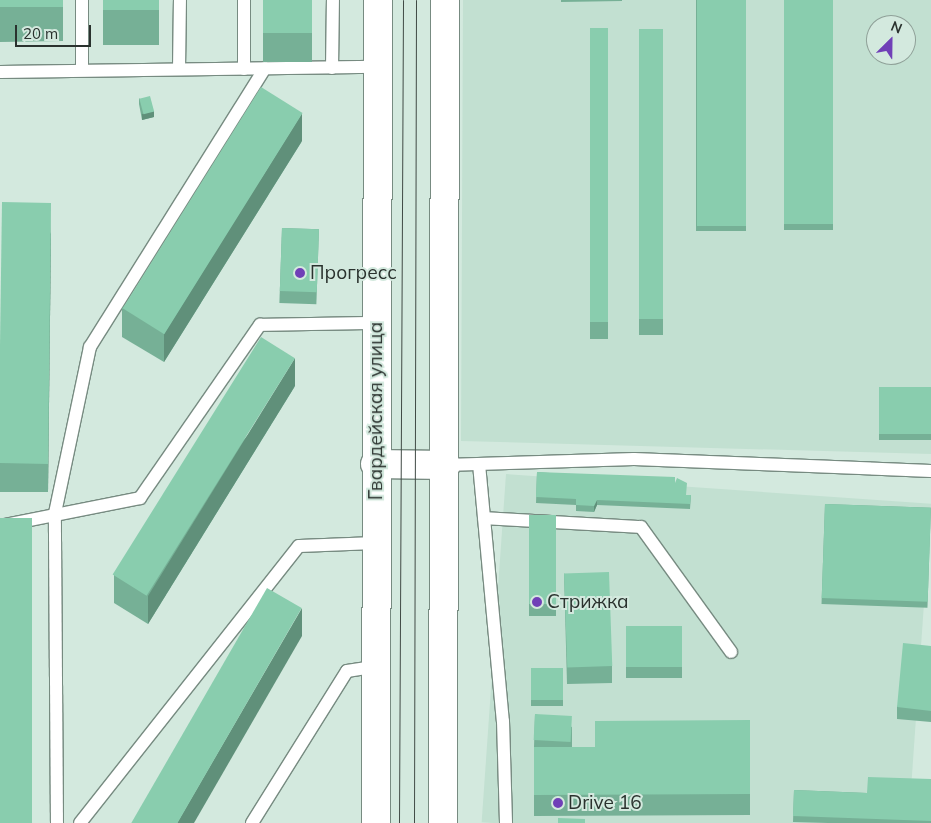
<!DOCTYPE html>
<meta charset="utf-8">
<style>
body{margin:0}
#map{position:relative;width:931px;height:823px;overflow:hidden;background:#d3e9de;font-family:Mulish,sans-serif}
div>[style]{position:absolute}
.built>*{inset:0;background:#c2e0d1;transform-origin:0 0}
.roads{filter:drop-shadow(1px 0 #778b81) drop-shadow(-1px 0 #778b81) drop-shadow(0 1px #778b81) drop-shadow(0 -1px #778b81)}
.service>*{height:12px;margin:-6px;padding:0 6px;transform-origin:6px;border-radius:6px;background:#fff}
.secondary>*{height:28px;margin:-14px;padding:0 14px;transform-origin:14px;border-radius:14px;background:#fff}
.tram>*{height:1px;margin:-0.5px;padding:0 0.5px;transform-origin:0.5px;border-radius:0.5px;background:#404a45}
.wall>*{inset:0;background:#76b096;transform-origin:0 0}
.shaded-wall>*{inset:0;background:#60907a}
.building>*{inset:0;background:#89cdae;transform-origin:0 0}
.dots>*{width:14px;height:14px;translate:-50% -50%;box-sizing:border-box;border:2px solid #d3e9de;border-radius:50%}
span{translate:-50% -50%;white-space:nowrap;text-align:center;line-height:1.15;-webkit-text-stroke:4px #d3e9de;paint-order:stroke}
.poi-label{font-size:19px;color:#2a322e}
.left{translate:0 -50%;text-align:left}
.street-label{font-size:19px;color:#2a322e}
.north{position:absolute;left:866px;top:15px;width:50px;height:50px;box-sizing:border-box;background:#d3e9de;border:1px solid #8fa098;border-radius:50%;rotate:23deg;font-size:14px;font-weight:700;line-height:20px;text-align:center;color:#2a322e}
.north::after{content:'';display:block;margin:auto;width:18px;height:22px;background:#7040b7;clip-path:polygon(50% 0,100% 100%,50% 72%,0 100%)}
.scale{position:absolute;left:15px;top:25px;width:76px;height:22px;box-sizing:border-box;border:2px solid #2a322e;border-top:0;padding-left:6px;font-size:15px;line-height:18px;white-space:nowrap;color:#2a322e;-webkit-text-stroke:4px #d3e9de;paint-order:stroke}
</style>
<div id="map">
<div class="built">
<div style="clip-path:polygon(evenodd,463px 0,931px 0,931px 454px,461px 441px,463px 0,876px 25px,906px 25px,906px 55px,876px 55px,876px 25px)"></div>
<div style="left:506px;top:474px;width:426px;height:349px;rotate:4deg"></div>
</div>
<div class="roads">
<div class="service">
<div style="left:244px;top:0;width:69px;rotate:90deg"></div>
<div style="left:332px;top:68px;width:68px;rotate:-89.2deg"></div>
<div style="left:179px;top:69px;width:69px;rotate:-89.2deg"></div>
<div style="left:82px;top:70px;width:70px;rotate:-90deg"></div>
<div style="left:0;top:72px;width:377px;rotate:-0.8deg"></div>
<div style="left:479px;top:464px;width:258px;rotate:84.7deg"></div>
<div style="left:503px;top:721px;width:102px;rotate:88.3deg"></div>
<div style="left:446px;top:465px;width:188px;rotate:-1.8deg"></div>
<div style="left:634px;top:459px;width:297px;rotate:2.3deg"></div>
<div style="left:484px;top:518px;width:157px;rotate:3.3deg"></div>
<div style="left:641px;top:527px;width:154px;rotate:54.2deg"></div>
<div style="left:0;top:526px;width:143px;rotate:-11.3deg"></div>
<div style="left:140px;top:498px;width:211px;rotate:-55.3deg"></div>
<div style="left:260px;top:325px;width:116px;rotate:-1deg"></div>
<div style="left:57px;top:823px;width:310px;rotate:-90.4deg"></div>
<div style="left:55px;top:513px;width:170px;rotate:-78.1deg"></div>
<div style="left:90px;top:347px;width:329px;rotate:-57.9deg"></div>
<div style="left:80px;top:823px;width:353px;rotate:-51.7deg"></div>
<div style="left:299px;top:546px;width:76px;rotate:-2.3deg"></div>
<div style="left:252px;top:823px;width:179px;rotate:-58deg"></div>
<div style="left:347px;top:671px;width:30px;rotate:-9deg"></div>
</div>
<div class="secondary">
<div style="left:375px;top:464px;width:71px;rotate:0.8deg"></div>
<div style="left:376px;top:823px;width:823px;rotate:-89.86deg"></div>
<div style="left:443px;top:823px;width:823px;rotate:-89.86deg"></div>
</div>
</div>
<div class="tram">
<div style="left:399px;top:823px;width:823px;rotate:-89.72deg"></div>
<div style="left:414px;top:823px;width:823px;rotate:-89.86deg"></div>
</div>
<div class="wall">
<div style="clip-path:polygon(0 0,63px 7px,63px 41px,0 42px)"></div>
<div style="left:103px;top:0;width:56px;height:45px"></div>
<div style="left:263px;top:0;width:49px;height:62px"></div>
<div style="clip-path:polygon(561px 0,622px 0,622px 1px,561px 2px)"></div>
<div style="left:696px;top:0;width:50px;height:231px"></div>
<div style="left:784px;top:0;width:49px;height:230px"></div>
<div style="left:590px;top:28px;width:18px;height:311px"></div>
<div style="left:639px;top:29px;width:24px;height:306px"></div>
<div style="clip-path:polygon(139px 98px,154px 117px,142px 120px,139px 104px)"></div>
<div style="clip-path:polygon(302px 141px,164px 362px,122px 337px,122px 308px)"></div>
<div style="left:282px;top:228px;width:37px;height:75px;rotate:2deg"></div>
<div style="clip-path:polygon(51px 232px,48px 492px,0 492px,0 346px)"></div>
<div style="clip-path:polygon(295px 386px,148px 624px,114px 603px,114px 575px)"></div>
<div style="left:879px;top:387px;width:52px;height:53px"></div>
<div style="clip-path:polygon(537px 472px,675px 483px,686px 495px,691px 495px,690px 509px,597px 505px,594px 512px,576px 511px,576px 505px,536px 503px)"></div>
<div style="left:825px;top:504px;width:106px;height:100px;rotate:2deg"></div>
<div style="left:529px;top:515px;width:27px;height:101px"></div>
<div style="clip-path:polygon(564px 573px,612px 666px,612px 683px,567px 684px)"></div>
<div style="left:626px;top:626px;width:56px;height:52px"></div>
<div style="clip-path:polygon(931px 646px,931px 722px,897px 719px,897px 707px)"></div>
<div style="left:531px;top:668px;width:32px;height:38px"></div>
<div style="clip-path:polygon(535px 714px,572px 727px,572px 747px,595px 747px,750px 720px,750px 815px,534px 816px,534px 747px)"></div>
<div style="clip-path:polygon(931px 779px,931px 823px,828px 823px,793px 822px,794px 790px,867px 793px)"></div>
</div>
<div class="shaded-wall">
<div style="clip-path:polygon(154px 111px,154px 117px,142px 120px,142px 114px)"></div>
<div style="clip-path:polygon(302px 113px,302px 141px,164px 362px,164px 334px)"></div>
<div style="clip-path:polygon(51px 203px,51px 232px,48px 492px,48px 464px)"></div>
<div style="clip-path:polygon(295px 358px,295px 386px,148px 624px,148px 596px)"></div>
<div style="clip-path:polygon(597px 500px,597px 505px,594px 512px,594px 506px)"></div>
<div style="clip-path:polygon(302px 608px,302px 636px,194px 823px,177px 823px)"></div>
</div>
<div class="building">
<div style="left:0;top:0;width:63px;height:7px"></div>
<div style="left:103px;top:0;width:56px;height:10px"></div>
<div style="left:263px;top:0;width:49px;height:33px"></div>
<div style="left:697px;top:0;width:49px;height:226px"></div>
<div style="left:784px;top:0;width:49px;height:224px"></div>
<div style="left:590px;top:28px;width:18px;height:294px"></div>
<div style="left:639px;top:29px;width:24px;height:290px"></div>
<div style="left:261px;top:87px;width:49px;height:261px;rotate:32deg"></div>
<div style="left:150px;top:96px;width:16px;height:11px;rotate:75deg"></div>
<div style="clip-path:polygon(2px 202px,51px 203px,48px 464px,0 463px,0 346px)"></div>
<div style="left:282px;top:228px;width:37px;height:63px;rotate:2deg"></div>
<div style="left:261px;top:337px;width:40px;height:280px;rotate:32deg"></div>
<div style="left:879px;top:387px;width:52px;height:47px"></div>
<div style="clip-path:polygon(537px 472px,675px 477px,675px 483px,677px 478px,687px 483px,686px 495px,691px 495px,690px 504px,597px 500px,594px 506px,576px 505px,576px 499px,536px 497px)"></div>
<div style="left:825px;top:504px;width:106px;height:94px;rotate:2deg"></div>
<div style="left:529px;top:515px;width:27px;height:89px"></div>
<div style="left:0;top:518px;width:32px;height:305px"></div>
<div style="left:609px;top:572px;width:94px;height:45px;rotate:88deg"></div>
<div style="left:267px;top:588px;width:40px;height:272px;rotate:30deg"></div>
<div style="left:626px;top:626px;width:56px;height:41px"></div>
<div style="clip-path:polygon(903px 643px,931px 646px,931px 711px,897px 707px)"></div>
<div style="left:531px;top:668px;width:32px;height:32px"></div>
<div style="left:535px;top:714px;width:37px;height:26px;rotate:3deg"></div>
<div style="clip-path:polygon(750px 720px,750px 794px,534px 795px,534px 747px,595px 747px,595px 721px)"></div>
<div style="clip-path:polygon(868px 777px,931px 779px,931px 821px,793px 816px,794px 790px,867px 793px)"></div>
<div style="clip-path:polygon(558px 818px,585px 819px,585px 823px,558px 823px)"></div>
</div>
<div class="dots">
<div style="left:300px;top:273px;background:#7040b7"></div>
<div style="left:537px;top:602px;background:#7040b7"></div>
<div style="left:558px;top:803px;background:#7040b7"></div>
</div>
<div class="poi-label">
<span class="left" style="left:310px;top:273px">Прогресс</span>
<span class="left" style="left:547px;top:602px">Стрижка</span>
<span class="left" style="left:568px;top:803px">Drive 16</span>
</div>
<div class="street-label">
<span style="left:376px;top:411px;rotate:-90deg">Гвардейская улица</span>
</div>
<div class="north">N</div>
<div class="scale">20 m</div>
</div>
